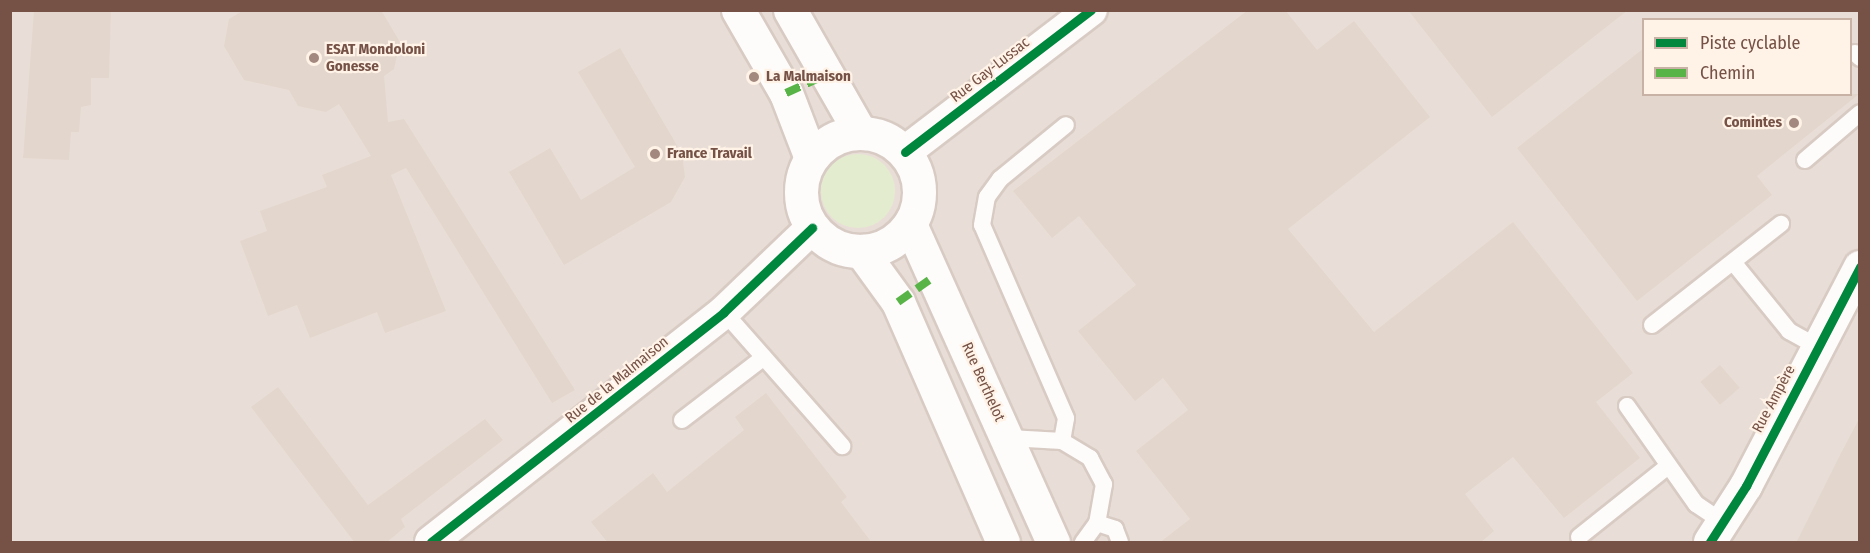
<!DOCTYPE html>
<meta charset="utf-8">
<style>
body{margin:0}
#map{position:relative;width:1870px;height:553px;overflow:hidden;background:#f6eee6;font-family:"Fira Sans Condensed",sans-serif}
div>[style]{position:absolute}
.industrial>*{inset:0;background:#e9ded7}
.green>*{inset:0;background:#e4eccf}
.round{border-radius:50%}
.building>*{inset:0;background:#e3d6cd;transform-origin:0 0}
.roads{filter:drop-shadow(2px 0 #d8cbc4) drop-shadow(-2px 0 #d8cbc4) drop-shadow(0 2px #d8cbc4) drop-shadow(0 -2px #d8cbc4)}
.lane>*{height:16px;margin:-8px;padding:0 8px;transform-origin:8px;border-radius:8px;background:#fefcfb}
.street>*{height:32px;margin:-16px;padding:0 16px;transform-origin:16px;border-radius:16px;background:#fefcfb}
.secondary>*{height:33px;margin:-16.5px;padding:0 16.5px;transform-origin:16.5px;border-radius:16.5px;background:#fefcfb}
.secondary>.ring{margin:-16.5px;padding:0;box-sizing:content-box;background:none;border:33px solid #fefcfb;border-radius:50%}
.quiet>*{height:8px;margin-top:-4px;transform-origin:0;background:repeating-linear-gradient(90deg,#59b447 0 15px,transparent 0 23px)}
.cycleway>*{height:9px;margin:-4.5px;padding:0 4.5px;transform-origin:4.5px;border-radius:4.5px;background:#00873e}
.dots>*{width:16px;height:16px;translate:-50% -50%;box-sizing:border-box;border:3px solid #fff2e6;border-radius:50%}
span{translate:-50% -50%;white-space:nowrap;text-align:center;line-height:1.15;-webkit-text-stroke:4.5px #fff2e6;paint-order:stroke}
.poi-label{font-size:15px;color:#755146;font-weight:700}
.left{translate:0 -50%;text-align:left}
.right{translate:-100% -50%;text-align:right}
.street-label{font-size:15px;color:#755146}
.frame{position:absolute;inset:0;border:12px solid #755146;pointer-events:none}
.legend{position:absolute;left:1642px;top:18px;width:210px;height:78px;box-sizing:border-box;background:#fff2e6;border:2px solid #c8b2a6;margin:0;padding:8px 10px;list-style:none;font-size:18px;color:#755146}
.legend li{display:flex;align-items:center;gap:12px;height:30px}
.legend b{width:30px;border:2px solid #c8b2a6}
</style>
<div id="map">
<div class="industrial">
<div style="clip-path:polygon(evenodd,11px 11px,1859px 11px,1859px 542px,11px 542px,11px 11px,1644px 20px,1850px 20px,1850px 94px,1644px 94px,1644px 20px)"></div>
</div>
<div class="green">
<div class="round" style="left:821px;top:154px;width:74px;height:74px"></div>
</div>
<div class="building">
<div style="clip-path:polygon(34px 10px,111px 10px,109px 78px,91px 78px,91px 105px,81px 107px,79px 132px,71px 132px,69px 160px,23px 158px)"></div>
<div style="clip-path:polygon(244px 10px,381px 10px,400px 42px,394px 69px,384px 76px,388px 122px,404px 119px,575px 390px,552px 403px,406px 168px,391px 175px,446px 311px,385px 333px,377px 312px,310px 338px,297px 305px,268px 316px,240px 241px,267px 231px,260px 211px,327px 187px,322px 175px,371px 156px,339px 104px,326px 112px,298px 106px,289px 90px,244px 80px,224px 46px,229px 19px)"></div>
<div style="clip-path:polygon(1248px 10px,1285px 10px,1317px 50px,1354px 21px,1430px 117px,1288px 229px,1374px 332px,1513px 222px,1633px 373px,1596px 402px,1640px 458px,1564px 518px,1513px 457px,1465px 494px,1494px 531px,1480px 543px,1159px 543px,1190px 519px,1136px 451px,1188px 410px,1163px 378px,1135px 401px,1078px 331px,1136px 285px,1079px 216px,1052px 238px,1013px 191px)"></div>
<div style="clip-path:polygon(1408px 10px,1628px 10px,1492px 117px)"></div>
<div style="clip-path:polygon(620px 48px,682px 154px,685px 177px,671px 202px,564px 265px,509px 172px,550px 148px,581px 200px,635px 167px,578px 72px)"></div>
<div style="clip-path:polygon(1644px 48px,1644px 94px,1859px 94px,1757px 176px,1772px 195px,1637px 301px,1517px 148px)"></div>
<div style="left:1720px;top:365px;width:30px;height:26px;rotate:49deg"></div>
<div style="clip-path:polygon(278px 387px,368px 505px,485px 419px,503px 440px,401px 519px,405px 527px,386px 543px,355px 543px,251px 407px)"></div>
<div style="clip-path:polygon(766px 393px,847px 497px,841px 502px,872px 543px,608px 543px,591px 522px,653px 473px,667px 492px,744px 430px,735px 417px)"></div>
<div style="clip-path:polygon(1860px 417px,1860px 543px,1796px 543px,1840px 455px)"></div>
</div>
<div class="roads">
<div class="lane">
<div style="left:1855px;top:53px;width:7px;rotate:45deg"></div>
<div style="left:1805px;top:160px;width:72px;rotate:-40.5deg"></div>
<div style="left:1733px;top:262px;width:89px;rotate:50.9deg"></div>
<div style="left:1789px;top:331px;width:33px;rotate:29deg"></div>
<div style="left:724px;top:312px;width:179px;rotate:48.6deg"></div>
<div style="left:1652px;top:325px;width:164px;rotate:-38.1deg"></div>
<div style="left:1627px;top:406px;width:120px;rotate:54.9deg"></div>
<div style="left:1696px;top:504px;width:32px;rotate:34deg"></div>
<div style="left:682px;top:420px;width:103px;rotate:-37.5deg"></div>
<div style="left:1009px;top:438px;width:53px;rotate:3.2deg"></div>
<div style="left:1062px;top:441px;width:33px;rotate:31deg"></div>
<div style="left:1090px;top:458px;width:30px;rotate:62deg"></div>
<div style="left:1104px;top:484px;width:40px;rotate:100deg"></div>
<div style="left:1097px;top:523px;width:24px;rotate:126deg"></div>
<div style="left:1062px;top:441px;width:23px;rotate:-80deg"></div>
<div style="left:1066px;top:418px;width:210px;rotate:-113.5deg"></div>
<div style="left:982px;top:225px;width:28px;rotate:-80deg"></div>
<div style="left:987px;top:197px;width:22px;rotate:-54deg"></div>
<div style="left:1000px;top:179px;width:85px;rotate:-39.3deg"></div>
<div style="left:1097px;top:523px;width:19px;rotate:18deg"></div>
<div style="left:1115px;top:529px;width:14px;rotate:69deg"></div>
<div style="left:1579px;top:537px;width:114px;rotate:-38.6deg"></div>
</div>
<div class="street">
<div style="left:905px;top:152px;width:234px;rotate:-37.4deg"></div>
<div style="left:431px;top:542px;width:372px;rotate:-38.1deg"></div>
<div style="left:724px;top:312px;width:122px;rotate:-43.7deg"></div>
<div style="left:1710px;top:542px;width:67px;rotate:-57.3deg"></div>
<div style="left:1746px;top:486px;width:247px;rotate:-62.5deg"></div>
</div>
<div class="secondary">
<div style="left:738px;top:10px;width:96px;rotate:60deg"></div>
<div style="left:786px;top:93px;width:70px;rotate:69deg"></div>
<div style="left:790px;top:10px;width:141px;rotate:60.2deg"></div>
<div class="ring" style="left:801px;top:133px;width:85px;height:85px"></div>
<div style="left:910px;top:224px;width:349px;rotate:65.8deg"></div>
<div style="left:861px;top:251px;width:63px;rotate:54deg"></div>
<div style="left:898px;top:302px;width:262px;rotate:66.4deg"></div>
</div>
</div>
<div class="quiet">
<div style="left:786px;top:93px;width:44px;rotate:-24.2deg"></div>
<div style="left:898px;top:302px;width:45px;rotate:-35.1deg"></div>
</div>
<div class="cycleway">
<div style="left:905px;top:152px;width:234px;rotate:-37.4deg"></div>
<div style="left:431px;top:542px;width:372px;rotate:-38.1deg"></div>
<div style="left:724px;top:312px;width:122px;rotate:-43.7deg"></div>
<div style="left:1710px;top:542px;width:67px;rotate:-57.3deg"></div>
<div style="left:1746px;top:486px;width:247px;rotate:-62.5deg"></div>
</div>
<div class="dots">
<div style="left:314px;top:58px;background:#a2887e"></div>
<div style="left:754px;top:77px;background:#a2887e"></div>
<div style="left:1794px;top:123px;background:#a2887e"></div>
<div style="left:655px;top:154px;background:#a2887e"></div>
</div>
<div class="poi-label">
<span class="left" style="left:326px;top:58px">ESAT Mondoloni<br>Gonesse</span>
<span class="left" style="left:766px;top:77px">La Malmaison</span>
<span class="right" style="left:1782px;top:123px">Comintes</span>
<span class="left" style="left:667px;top:154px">France Travail</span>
</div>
<div class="street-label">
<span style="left:990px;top:70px;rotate:-38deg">Rue Gay-Lussac</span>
<span style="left:617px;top:380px;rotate:-39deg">Rue de la Malmaison</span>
<span style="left:983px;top:382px;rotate:66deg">Rue Berthelot</span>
<span style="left:1774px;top:399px;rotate:-62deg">Rue Ampère</span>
</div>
<div class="frame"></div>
<ul class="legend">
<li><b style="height:8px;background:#00873e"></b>Piste cyclable</li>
<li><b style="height:8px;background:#59b447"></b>Chemin</li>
</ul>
</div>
